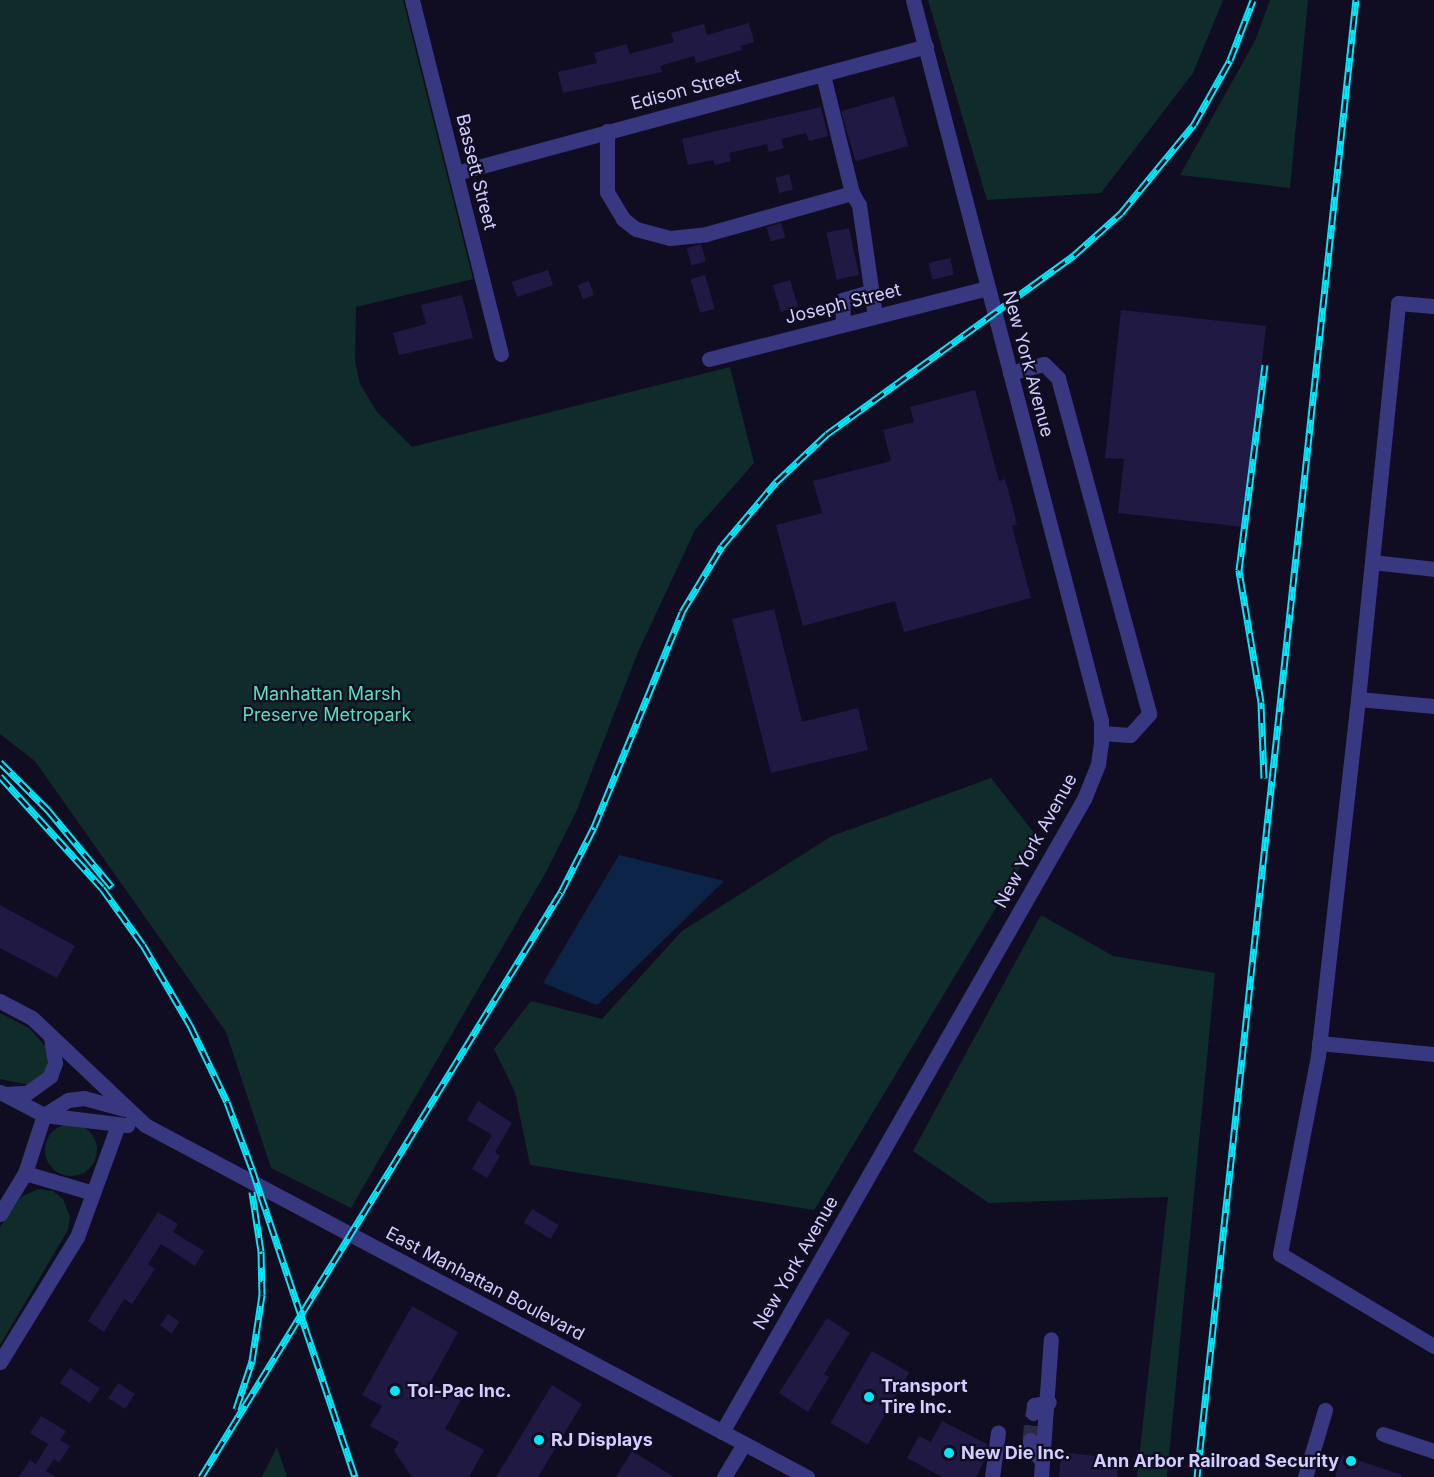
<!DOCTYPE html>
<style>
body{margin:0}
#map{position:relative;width:1434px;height:1477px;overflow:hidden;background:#100d22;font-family:Inter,sans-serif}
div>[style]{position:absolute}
.green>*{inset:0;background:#102c2a}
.round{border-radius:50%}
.water>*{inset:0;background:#0c2447}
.building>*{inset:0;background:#201943;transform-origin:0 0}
.minor-tunnel>*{height:15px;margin-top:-7.5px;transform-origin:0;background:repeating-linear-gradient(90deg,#2d2a43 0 15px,transparent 0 23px)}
.minor>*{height:15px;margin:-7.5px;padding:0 7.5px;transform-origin:7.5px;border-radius:7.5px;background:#383881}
.rail>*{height:7px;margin-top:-3.5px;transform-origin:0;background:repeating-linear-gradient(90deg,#100d22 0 14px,#00e8f9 0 28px);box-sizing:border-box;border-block:2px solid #00e8f9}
.dots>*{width:16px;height:16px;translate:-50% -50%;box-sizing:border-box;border:3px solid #100d22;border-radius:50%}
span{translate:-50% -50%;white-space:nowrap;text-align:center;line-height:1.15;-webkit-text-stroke:4.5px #100d22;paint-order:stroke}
.street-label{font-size:18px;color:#d2ceff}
.park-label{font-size:18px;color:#59e0ba}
.poi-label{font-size:18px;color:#d2ceff;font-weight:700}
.left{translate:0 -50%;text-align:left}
.right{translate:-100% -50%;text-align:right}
</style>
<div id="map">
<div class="green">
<div style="clip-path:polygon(0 0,403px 0,473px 279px,356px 307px,355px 361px,360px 384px,377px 412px,412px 447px,730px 367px,754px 463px,695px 530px,638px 652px,576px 812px,546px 872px,351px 1208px,271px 1168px,226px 1032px,35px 761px,0 734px)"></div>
<div style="clip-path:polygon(928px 0,1223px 0,1193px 73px,1101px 193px,987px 200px)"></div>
<div style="clip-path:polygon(1270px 0,1308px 0,1290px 188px,1180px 175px,1255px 41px)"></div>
<div style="clip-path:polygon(991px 778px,1038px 838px,814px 1210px,530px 1165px,515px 1092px,494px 1049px,531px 1001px,602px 1019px,682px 931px,832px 836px)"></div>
<div style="clip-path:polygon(1041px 915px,1113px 956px,1215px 973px,1167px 1477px,1137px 1477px,1168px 1197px,989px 1203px,913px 1151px)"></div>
<div style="clip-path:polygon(0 1013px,29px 1028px,47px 1048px,47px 1071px,30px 1085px,0 1079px)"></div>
<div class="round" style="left:45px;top:1124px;width:52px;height:52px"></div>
<div style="clip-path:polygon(38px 1189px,53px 1191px,63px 1199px,70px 1217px,68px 1230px,0 1345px,0 1227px,21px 1197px)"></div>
<div style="clip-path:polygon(277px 1447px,287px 1477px,262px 1477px)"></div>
</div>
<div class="water">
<div style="clip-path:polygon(619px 855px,724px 881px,597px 1005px,543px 983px)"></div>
</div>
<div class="building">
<div style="clip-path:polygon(749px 23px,754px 42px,740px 46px,742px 50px,696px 63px,694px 56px,660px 66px,662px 72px,563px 93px,558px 72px,597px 63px,594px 53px,627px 44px,629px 54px,674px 42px,671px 33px,704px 24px,707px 35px)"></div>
<div style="left:894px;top:96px;width:52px;height:55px;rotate:74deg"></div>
<div style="clip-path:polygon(821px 107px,828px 136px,809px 141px,806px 133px,781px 139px,784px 148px,769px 152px,767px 144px,729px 153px,731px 161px,715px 165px,713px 160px,688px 165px,682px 139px)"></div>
<div style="left:789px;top:174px;width:16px;height:14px;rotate:76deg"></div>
<div style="left:781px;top:223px;width:15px;height:15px;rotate:74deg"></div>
<div style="left:849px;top:228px;width:48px;height:23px;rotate:78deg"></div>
<div style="left:701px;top:244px;width:18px;height:15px;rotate:74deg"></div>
<div style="left:950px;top:258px;width:17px;height:22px;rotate:77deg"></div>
<div style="left:548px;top:270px;width:16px;height:38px;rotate:72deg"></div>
<div style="left:705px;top:275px;width:35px;height:15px;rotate:74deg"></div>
<div style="left:790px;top:280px;width:28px;height:18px;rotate:73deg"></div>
<div style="left:589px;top:281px;width:15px;height:12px;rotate:70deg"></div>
<div style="clip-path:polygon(462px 295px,473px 338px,399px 355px,393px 333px,426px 324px,421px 305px)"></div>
<div style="clip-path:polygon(1121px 310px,1266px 326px,1244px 527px,1118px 513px,1124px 459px,1105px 458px)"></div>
<div style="clip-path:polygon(975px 390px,999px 481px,1005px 479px,1017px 524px,1012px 526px,1031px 598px,904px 632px,895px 601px,803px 626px,776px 525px,822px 513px,813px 481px,891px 461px,883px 430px,914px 422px,910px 407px)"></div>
<div style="clip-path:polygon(774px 609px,802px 722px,858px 708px,868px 750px,771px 773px,732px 619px)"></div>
<div style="clip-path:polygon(0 905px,75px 946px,57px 978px,0 948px)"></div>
<div style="clip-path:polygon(478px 1101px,512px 1123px,495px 1152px,500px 1156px,487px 1178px,472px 1169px,492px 1135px,467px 1120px)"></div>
<div style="left:532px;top:1209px;width:31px;height:16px;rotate:31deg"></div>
<div style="clip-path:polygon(158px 1212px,178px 1224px,173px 1232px,204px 1251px,195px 1266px,161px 1244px,148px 1264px,155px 1269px,132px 1304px,124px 1299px,104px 1332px,88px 1321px)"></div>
<div style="clip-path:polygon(412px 1306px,458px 1332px,430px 1383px,461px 1400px,445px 1429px,484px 1450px,469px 1477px,412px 1477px,394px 1451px,399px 1442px,370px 1426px,382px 1406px,362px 1395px)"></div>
<div style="left:168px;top:1314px;width:14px;height:14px;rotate:34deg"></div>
<div style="clip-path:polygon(827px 1318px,850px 1333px,824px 1374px,829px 1377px,808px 1412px,779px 1393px)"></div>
<div style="left:872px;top:1351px;width:43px;height:83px;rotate:30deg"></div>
<div style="left:70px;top:1368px;width:36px;height:18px;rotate:34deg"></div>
<div style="left:118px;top:1383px;width:20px;height:18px;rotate:33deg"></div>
<div style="clip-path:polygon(552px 1385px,582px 1404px,538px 1477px,496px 1477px)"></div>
<div style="clip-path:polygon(41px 1416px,66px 1431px,60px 1440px,70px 1446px,59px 1463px,54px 1459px,46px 1471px,56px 1477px,19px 1477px,30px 1460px,36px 1464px,48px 1444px,30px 1433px)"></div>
<div style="clip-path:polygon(942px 1421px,987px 1444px,984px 1461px,976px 1477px,942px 1477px,907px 1458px,919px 1436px,931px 1442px)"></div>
<div style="clip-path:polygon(632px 1451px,674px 1477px,616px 1477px)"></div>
<div style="clip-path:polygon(1061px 1452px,1119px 1459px,1117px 1477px,1059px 1477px)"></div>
<div style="clip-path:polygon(1342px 1455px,1402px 1475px,1401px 1477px,1335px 1477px)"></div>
</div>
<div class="minor-tunnel">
<div style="left:1030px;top:1440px;width:27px;rotate:-84deg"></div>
</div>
<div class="minor">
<div style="left:412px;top:0;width:365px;rotate:75.9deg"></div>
<div style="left:607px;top:131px;width:61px;rotate:90deg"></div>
<div style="left:607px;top:192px;width:31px;rotate:59deg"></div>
<div style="left:623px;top:219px;width:16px;rotate:38deg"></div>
<div style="left:636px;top:229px;width:35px;rotate:15deg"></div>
<div style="left:670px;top:238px;width:36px;rotate:-6deg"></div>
<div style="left:706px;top:234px;width:152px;rotate:-15.7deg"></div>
<div style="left:852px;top:193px;width:122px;rotate:-103.8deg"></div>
<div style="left:456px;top:173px;width:487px;rotate:-15.1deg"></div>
<div style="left:852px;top:193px;width:14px;rotate:60deg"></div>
<div style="left:859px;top:205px;width:112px;rotate:81.8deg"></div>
<div style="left:843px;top:324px;width:24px;rotate:-92deg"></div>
<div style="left:842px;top:300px;width:29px;rotate:-16deg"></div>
<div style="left:709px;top:359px;width:287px;rotate:-14.3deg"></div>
<div style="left:1010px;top:373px;width:35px;rotate:-15deg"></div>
<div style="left:1044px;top:364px;width:20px;rotate:45deg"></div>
<div style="left:1058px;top:378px;width:348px;rotate:74.8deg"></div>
<div style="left:1149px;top:714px;width:28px;rotate:132deg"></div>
<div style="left:1130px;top:735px;width:29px;rotate:-176deg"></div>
<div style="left:1372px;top:562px;width:62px;rotate:6.4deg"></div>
<div style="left:1358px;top:699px;width:398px;rotate:-84.2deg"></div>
<div style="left:1398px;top:303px;width:36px;rotate:5deg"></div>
<div style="left:1434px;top:706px;width:76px;rotate:-174.7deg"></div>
<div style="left:1358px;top:699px;width:359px;rotate:96.4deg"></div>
<div style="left:1318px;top:1056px;width:202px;rotate:100.9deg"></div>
<div style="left:1280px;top:1254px;width:179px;rotate:30.9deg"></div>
<div style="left:0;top:1001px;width:36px;rotate:28deg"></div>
<div style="left:32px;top:1018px;width:156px;rotate:43.4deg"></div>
<div style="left:145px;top:1125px;width:750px;rotate:28deg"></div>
<div style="left:1319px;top:1043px;width:116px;rotate:5.5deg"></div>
<div style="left:0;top:1092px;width:50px;rotate:27.6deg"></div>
<div style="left:44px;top:1115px;width:84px;rotate:6.9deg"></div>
<div style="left:5px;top:1094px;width:22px;rotate:-3deg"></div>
<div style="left:27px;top:1093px;width:29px;rotate:-36deg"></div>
<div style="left:50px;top:1076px;width:14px;rotate:-69deg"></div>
<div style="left:55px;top:1063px;width:26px;rotate:-99deg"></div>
<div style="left:25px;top:1173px;width:71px;rotate:16.4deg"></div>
<div style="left:0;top:1214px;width:48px;rotate:-58.6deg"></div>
<div style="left:25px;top:1173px;width:61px;rotate:-71.9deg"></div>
<div style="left:44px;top:1115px;width:28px;rotate:-32deg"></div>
<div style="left:68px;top:1100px;width:16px;rotate:-7deg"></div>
<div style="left:84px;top:1098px;width:41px;rotate:15.4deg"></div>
<div style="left:0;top:1362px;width:147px;rotate:-58.4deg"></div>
<div style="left:77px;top:1237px;width:119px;rotate:-69.9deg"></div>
<div style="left:1033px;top:1413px;width:8px;rotate:-83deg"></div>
<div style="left:1034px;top:1405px;width:15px;rotate:-11deg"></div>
<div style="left:722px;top:1432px;width:729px;rotate:-60.24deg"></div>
<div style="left:1084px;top:799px;width:38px;rotate:-68deg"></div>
<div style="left:1098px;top:764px;width:22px;rotate:-82deg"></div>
<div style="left:1101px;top:742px;width:21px;rotate:-90deg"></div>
<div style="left:1101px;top:721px;width:745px;rotate:-104.61deg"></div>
<div style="left:1383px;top:1434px;width:54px;rotate:18.4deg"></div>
<div style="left:1030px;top:1440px;width:7px;rotate:90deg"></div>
<div style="left:1030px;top:1447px;width:18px;rotate:49deg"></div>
<div style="left:724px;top:1477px;width:39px;rotate:-59deg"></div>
<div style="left:992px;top:1477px;width:45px;rotate:-82.4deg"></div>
<div style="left:1041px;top:1477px;width:138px;rotate:-85.9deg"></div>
<div style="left:1305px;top:1477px;width:70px;rotate:-73.4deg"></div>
</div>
<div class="rail">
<div style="left:0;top:762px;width:68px;rotate:45deg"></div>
<div style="left:48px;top:810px;width:100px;rotate:50.3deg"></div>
<div style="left:0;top:776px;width:151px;rotate:47.7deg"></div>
<div style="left:102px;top:888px;width:70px;rotate:54.3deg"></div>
<div style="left:143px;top:945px;width:93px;rotate:59.6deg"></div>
<div style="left:190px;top:1025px;width:85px;rotate:64.3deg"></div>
<div style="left:227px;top:1102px;width:72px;rotate:69.5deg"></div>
<div style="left:252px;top:1169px;width:325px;rotate:71.5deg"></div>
<div style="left:1264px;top:778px;width:76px;rotate:-92.3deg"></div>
<div style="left:1261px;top:702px;width:134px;rotate:-99.5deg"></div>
<div style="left:1239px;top:570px;width:207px;rotate:-82.8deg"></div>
<div style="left:236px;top:1409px;width:51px;rotate:-71.6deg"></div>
<div style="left:252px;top:1361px;width:67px;rotate:-81.4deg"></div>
<div style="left:262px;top:1295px;width:44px;rotate:-91.3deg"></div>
<div style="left:261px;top:1251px;width:60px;rotate:-98.7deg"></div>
<div style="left:201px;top:1477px;width:687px;rotate:-58.39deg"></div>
<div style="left:561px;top:892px;width:73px;rotate:-63.1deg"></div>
<div style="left:594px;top:827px;width:232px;rotate:-67.7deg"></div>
<div style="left:682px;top:612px;width:77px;rotate:-58.8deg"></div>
<div style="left:722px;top:546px;width:84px;rotate:-49.8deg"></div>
<div style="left:776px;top:482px;width:70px;rotate:-43.3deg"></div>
<div style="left:827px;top:434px;width:305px;rotate:-35.9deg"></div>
<div style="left:1074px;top:255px;width:63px;rotate:-41.8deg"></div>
<div style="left:1121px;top:213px;width:115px;rotate:-50.6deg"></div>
<div style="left:1194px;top:124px;width:73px;rotate:-60.6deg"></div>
<div style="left:1230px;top:60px;width:64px;rotate:-69deg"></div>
<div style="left:1197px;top:1477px;width:1486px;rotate:-83.86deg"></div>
</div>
<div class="dots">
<div style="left:395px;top:1391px;background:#00e8f9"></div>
<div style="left:869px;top:1397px;background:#00e8f9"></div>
<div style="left:539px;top:1440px;background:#00e8f9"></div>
<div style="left:949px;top:1453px;background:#00e8f9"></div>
<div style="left:1351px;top:1461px;background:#00e8f9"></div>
</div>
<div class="street-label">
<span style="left:686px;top:90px;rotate:-15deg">Edison Street</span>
<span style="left:476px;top:172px;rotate:76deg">Bassett Street</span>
<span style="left:843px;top:304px;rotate:-14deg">Joseph Street</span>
<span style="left:1028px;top:364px;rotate:75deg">New York Avenue</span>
<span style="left:1036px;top:841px;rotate:-61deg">New York Avenue</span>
<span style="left:796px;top:1263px;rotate:-60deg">New York Avenue</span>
<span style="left:485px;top:1284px;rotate:28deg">East Manhattan Boulevard</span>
</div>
<div class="park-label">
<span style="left:327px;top:705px">Manhattan Marsh<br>Preserve Metropark</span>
</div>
<div class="poi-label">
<span class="left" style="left:881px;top:1397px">Transport<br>Tire Inc.</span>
<span class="left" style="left:407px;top:1391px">Tol-Pac Inc.</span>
<span class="left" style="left:551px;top:1440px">RJ Displays</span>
<span class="left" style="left:961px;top:1453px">New Die Inc.</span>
<span class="right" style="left:1339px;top:1461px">Ann Arbor Railroad Security</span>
</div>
</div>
